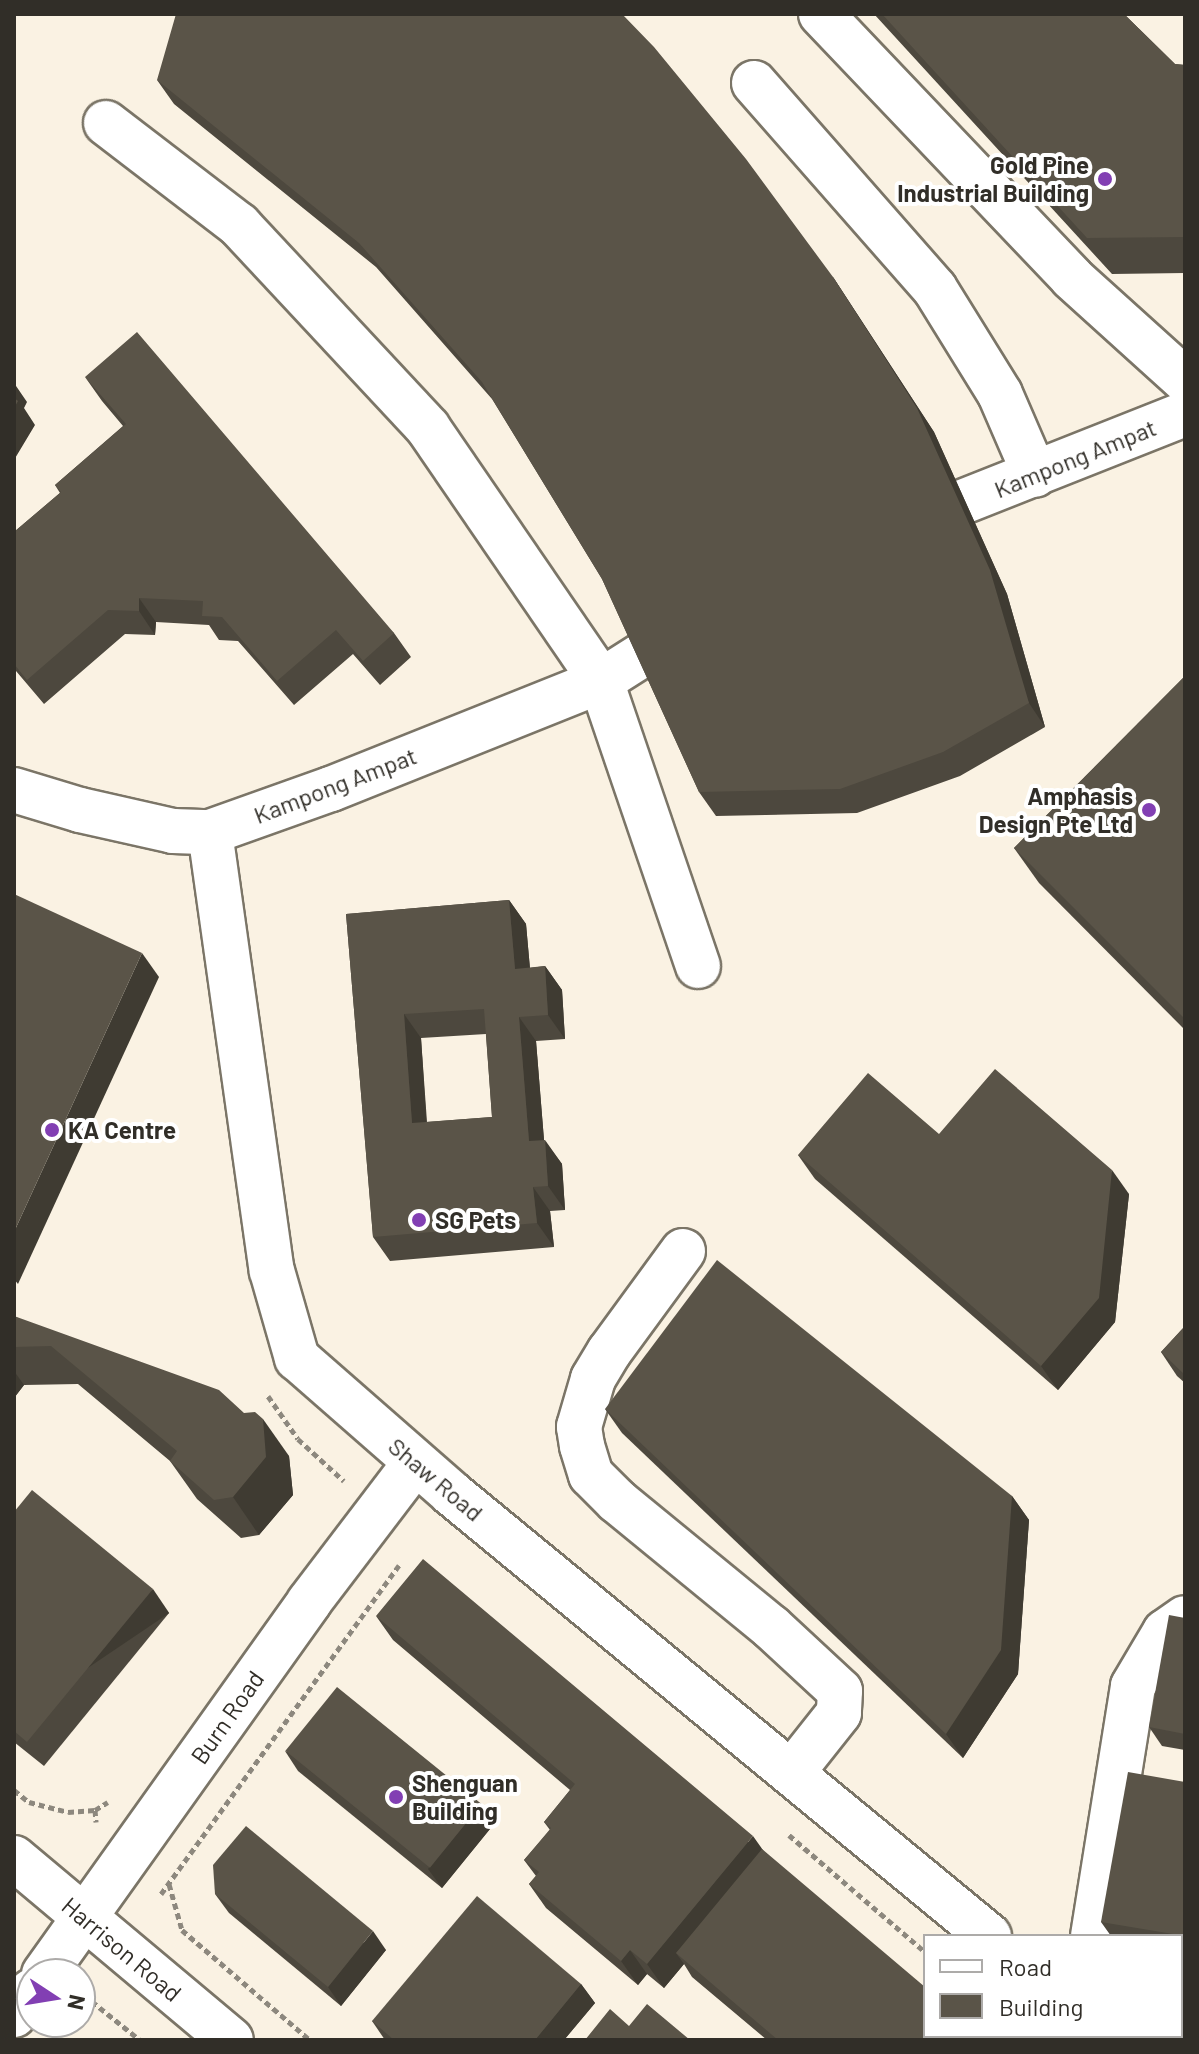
<!DOCTYPE html>
<style>
body{margin:0}
#map{position:relative;width:1199px;height:2054px;overflow:hidden;background:#faf2e3;font-family:Barlow,sans-serif}
div>[style]{position:absolute}
.path>*{height:5px;margin-top:-2.5px;transform-origin:0;background:repeating-linear-gradient(90deg,#8d887e 0 6px,transparent 0 10px)}
.roads{filter:drop-shadow(2px 0 #7b7567) drop-shadow(-2px 0 #7b7567) drop-shadow(0 2px #7b7567) drop-shadow(0 -2px #7b7567)}
.minor>*{height:44px;margin:-22px;padding:0 22px;transform-origin:22px;border-radius:22px;background:#fff}
.wall>*{inset:0;background:#4d483e}
.shaded-wall>*{inset:0;background:#3f3b32;transform-origin:0 0}
.building>*{inset:0;background:#5a5448;transform-origin:0 0}
.dots>*{width:22px;height:22px;translate:-50% -50%;box-sizing:border-box;border:4px solid #fff;border-radius:50%}
span{translate:-50% -50%;white-space:nowrap;text-align:center;line-height:1.15;-webkit-text-stroke:8px #fff;paint-order:stroke}
.poi-label{font-size:24px;color:#312e28;font-weight:700}
.right{translate:-100% -50%;text-align:right}
.left{translate:0 -50%;text-align:left}
.street-label{font-size:24px;color:#312e28}
.frame{position:absolute;inset:0;border:16px solid #312e28;pointer-events:none}
.legend{position:absolute;left:923px;top:1934px;width:260px;height:104px;box-sizing:border-box;background:#fff;border:2px solid #adaba9;margin:0;padding:10px 14px;list-style:none;font-size:24px;color:#312e28}
.legend li{display:flex;align-items:center;gap:16px;height:40px}
.legend b{width:40px;border:2px solid #adaba9}
.north{position:absolute;left:16px;top:1958px;width:80px;height:80px;box-sizing:border-box;background:#fff;border:2px solid #adaba9;border-radius:50%;rotate:102deg;font-size:22px;font-weight:700;line-height:32px;text-align:center;color:#312e28}
.north::after{content:'';display:block;margin:auto;width:28px;height:36px;background:#823fb3;clip-path:polygon(50% 0,100% 100%,50% 72%,0 100%)}
</style>
<div id="map">
<div class="path">
<div style="left:268px;top:1396px;width:52px;rotate:55.1deg"></div>
<div style="left:298px;top:1439px;width:62px;rotate:42.4deg"></div>
<div style="left:14px;top:1790px;width:19px;rotate:39deg"></div>
<div style="left:29px;top:1802px;width:40px;rotate:14.4deg"></div>
<div style="left:68px;top:1812px;width:27px;rotate:-4deg"></div>
<div style="left:95px;top:1810px;width:12px;rotate:85deg"></div>
<div style="left:95px;top:1810px;width:15px;rotate:-32deg"></div>
<div style="left:789px;top:1835px;width:179px;rotate:40.7deg"></div>
<div style="left:169px;top:1884px;width:48px;rotate:74.2deg"></div>
<div style="left:182px;top:1930px;width:169px;rotate:40.7deg"></div>
<div style="left:161px;top:1894px;width:406px;rotate:-54.1deg"></div>
<div style="left:84px;top:1995px;width:72px;rotate:38.8deg"></div>
<div style="left:1181px;top:2031px;width:5px;rotate:37deg"></div>
<div style="left:1025px;top:2036px;width:6px;rotate:39deg"></div>
</div>
<div class="roads">
<div class="minor">
<div style="left:821px;top:14px;width:364px;rotate:46.4deg"></div>
<div style="left:1072px;top:278px;width:152px;rotate:42.1deg"></div>
<div style="left:754px;top:83px;width:274px;rotate:48.7deg"></div>
<div style="left:935px;top:289px;width:123px;rotate:58.2deg"></div>
<div style="left:1000px;top:394px;width:88px;rotate:66.6deg"></div>
<div style="left:106px;top:123px;width:168px;rotate:37.5deg"></div>
<div style="left:239px;top:225px;width:277px;rotate:47deg"></div>
<div style="left:428px;top:428px;width:306px;rotate:55.6deg"></div>
<div style="left:601px;top:681px;width:301px;rotate:71.2deg"></div>
<div style="left:965px;top:501px;width:237px;rotate:-21.6deg"></div>
<div style="left:14px;top:790px;width:69px;rotate:16.9deg"></div>
<div style="left:80px;top:810px;width:95px;rotate:12.7deg"></div>
<div style="left:173px;top:831px;width:37px;rotate:2deg"></div>
<div style="left:210px;top:832px;width:128px;rotate:-19.6deg"></div>
<div style="left:331px;top:789px;width:291px;rotate:-21.8deg"></div>
<div style="left:601px;top:681px;width:49px;rotate:-32.4deg"></div>
<div style="left:210px;top:832px;width:443px;rotate:82deg"></div>
<div style="left:272px;top:1271px;width:91px;rotate:74deg"></div>
<div style="left:297px;top:1358px;width:205px;rotate:41.2deg"></div>
<div style="left:451px;top:1493px;width:697px;rotate:39.47deg"></div>
<div style="left:683px;top:1251px;width:125px;rotate:126.2deg"></div>
<div style="left:609px;top:1352px;width:31px;rotate:121deg"></div>
<div style="left:593px;top:1379px;width:50px;rotate:106.3deg"></div>
<div style="left:579px;top:1427px;width:19px;rotate:81deg"></div>
<div style="left:582px;top:1446px;width:30px;rotate:73deg"></div>
<div style="left:591px;top:1475px;width:37px;rotate:45deg"></div>
<div style="left:617px;top:1501px;width:199px;rotate:39.3deg"></div>
<div style="left:771px;top:1627px;width:94px;rotate:42.8deg"></div>
<div style="left:840px;top:1691px;width:22px;rotate:93deg"></div>
<div style="left:839px;top:1713px;width:74px;rotate:128.4deg"></div>
<div style="left:14px;top:1858px;width:283px;rotate:40deg"></div>
<div style="left:1093px;top:1936px;width:253px;rotate:-80.9deg"></div>
<div style="left:1133px;top:1686px;width:63px;rotate:-59.3deg"></div>
<div style="left:1165px;top:1632px;width:24px;rotate:-35deg"></div>
<div style="left:44px;top:1974px;width:457px;rotate:-54.5deg"></div>
<div style="left:309px;top:1602px;width:175px;rotate:-52.7deg"></div>
<div style="left:14px;top:2015px;width:30px;rotate:-53deg"></div>
<div style="left:1108px;top:2036px;width:6px;rotate:39deg"></div>
</div>
</div>
<div class="wall">
<div style="clip-path:polygon(874px 14px,1124px 14px,1175px 64px,1185px 65px,1185px 273px,1112px 274px)"></div>
<div style="clip-path:polygon(157px 80px,833px 277px,934px 432px,1007px 594px,1045px 727px,960px 776px,857px 813px,716px 816px,699px 792px,602px 579px,492px 399px,376px 267px,174px 104px)"></div>
<div style="clip-path:polygon(85px 377px,394px 633px,411px 657px,380px 685px,353px 654px,294px 705px,238px 641px,219px 640px,209px 625px,156px 622px,155px 635px,125px 634px,44px 704px,16px 671px,14px 673px,14px 532px,60px 493px,55px 485px,123px 426px,102px 401px)"></div>
<div style="clip-path:polygon(1185px 676px,1185px 1030px,1039px 883px,1014px 848px)"></div>
<div style="clip-path:polygon(evenodd,509px 900px,526px 924px,530px 968px,545px 966px,562px 990px,565px 1039px,536px 1041px,544px 1140px,562px 1164px,565px 1210px,550px 1211px,554px 1247px,390px 1261px,373px 1237px,346px 914px,509px 900px,486px 1034px,492px 1117px,427px 1122px,421px 1038px,486px 1034px)"></div>
<div style="clip-path:polygon(798px 1155px,1129px 1194px,1115px 1322px,1058px 1390px,815px 1179px)"></div>
<div style="clip-path:polygon(14px 1316px,289px 1456px,293px 1495px,259px 1535px,241px 1538px,197px 1499px,170px 1461px,78px 1384px,24px 1385px,14px 1398px)"></div>
<div style="clip-path:polygon(1185px 1326px,1185px 1383px,1177px 1376px,1161px 1352px)"></div>
<div style="clip-path:polygon(605px 1409px,1012px 1496px,1029px 1520px,1018px 1674px,963px 1758px,622px 1433px)"></div>
<div style="clip-path:polygon(14px 1512px,169px 1613px,44px 1766px,14px 1742px)"></div>
<div style="clip-path:polygon(376px 1616px,763px 1851px,925px 2036px,957px 2040px,767px 2040px,692px 1977px,684px 1964px,664px 1988px,647px 1974px,638px 1985px,546px 1908px,529px 1884px,536px 1876px,524px 1860px,550px 1830px,544px 1822px,570px 1790px,393px 1640px)"></div>
<div style="clip-path:polygon(1185px 1618px,1185px 1750px,1162px 1746px,1149px 1727px)"></div>
<div style="clip-path:polygon(285px 1751px,481px 1805px,494px 1824px,442px 1888px,298px 1771px)"></div>
<div style="clip-path:polygon(1185px 1782px,1185px 1957px,1181px 1957px,1181px 1936px,1111px 1936px,1101px 1922px)"></div>
<div style="clip-path:polygon(215px 1894px,386px 1950px,341px 2006px,229px 1913px)"></div>
<div style="clip-path:polygon(581px 1984px,595px 2003px,564px 2040px,385px 2040px,372px 2021px)"></div>
</div>
<div class="shaded-wall">
<div style="clip-path:polygon(833px 277px,934px 432px,1007px 594px,1045px 727px,1029px 703px)"></div>
<div style="clip-path:polygon(14px 383px,27px 402px,24px 408px,35px 425px,14px 460px)"></div>
<div style="clip-path:polygon(139px 598px,156px 622px,155px 635px,139px 611px)"></div>
<div style="clip-path:polygon(509px 900px,526px 924px,532px 993px,515px 969px)"></div>
<div style="clip-path:polygon(142px 953px,159px 977px,18px 1284px,14px 1279px,14px 1232px)"></div>
<div style="clip-path:polygon(545px 966px,562px 990px,565px 1039px,548px 1015px)"></div>
<div style="clip-path:polygon(404px 1014px,421px 1038px,428px 1147px,412px 1123px)"></div>
<div style="clip-path:polygon(519px 1017px,536px 1041px,546px 1165px,529px 1141px)"></div>
<div style="clip-path:polygon(545px 1140px,562px 1164px,565px 1210px,548px 1186px)"></div>
<div style="clip-path:polygon(1112px 1170px,1129px 1194px,1115px 1322px,1058px 1390px,1041px 1366px)"></div>
<div style="clip-path:polygon(533px 1187px,550px 1211px,554px 1247px,537px 1223px)"></div>
<div style="clip-path:polygon(14px 1371px,24px 1385px,14px 1398px)"></div>
<div style="clip-path:polygon(263px 1419px,289px 1456px,293px 1495px,259px 1535px,233px 1497px)"></div>
<div style="clip-path:polygon(1012px 1496px,1029px 1520px,1018px 1674px,963px 1758px,946px 1734px)"></div>
<div style="left:153px;top:1589px;width:29px;height:198px;rotate:56deg"></div>
<div style="clip-path:polygon(481px 1805px,494px 1824px,442px 1888px,428px 1869px)"></div>
<div style="clip-path:polygon(753px 1836px,770px 1860px,676px 1953px,684px 1964px,664px 1988px,647px 1964px)"></div>
<div style="clip-path:polygon(373px 1931px,386px 1950px,341px 2006px,328px 1987px)"></div>
<div style="clip-path:polygon(630px 1950px,647px 1974px,638px 1985px,621px 1961px)"></div>
<div style="clip-path:polygon(581px 1984px,595px 2003px,564px 2040px,535px 2040px)"></div>
<div style="clip-path:polygon(946px 2036px,954px 2036px,957px 2040px,945px 2040px)"></div>
</div>
<div class="building">
<div style="clip-path:polygon(176px 14px,622px 14px,654px 47px,746px 159px,833px 277px,917px 408px,990px 570px,1029px 703px,943px 752px,840px 789px,699px 792px,602px 579px,482px 382px,359px 243px,157px 80px)"></div>
<div style="clip-path:polygon(882px 14px,1124px 14px,1175px 64px,1185px 65px,1185px 237px,1087px 238px)"></div>
<div style="clip-path:polygon(137px 332px,394px 633px,363px 661px,336px 630px,277px 681px,222px 617px,202px 616px,203px 601px,139px 598px,139px 611px,108px 610px,27px 680px,14px 664px,14px 532px,61px 492px,55px 485px,126px 424px,85px 377px)"></div>
<div style="clip-path:polygon(14px 398px,18px 401px,14px 408px)"></div>
<div style="clip-path:polygon(1185px 676px,1185px 1019px,1014px 848px)"></div>
<div style="clip-path:polygon(14px 894px,142px 953px,14px 1232px)"></div>
<div style="clip-path:polygon(evenodd,509px 900px,515px 969px,545px 966px,548px 1015px,519px 1017px,529px 1141px,545px 1140px,548px 1186px,533px 1187px,537px 1223px,373px 1237px,346px 914px,509px 900px,484px 1009px,492px 1117px,412px 1123px,404px 1014px,484px 1009px)"></div>
<div style="clip-path:polygon(995px 1069px,1112px 1170px,1099px 1298px,1041px 1366px,798px 1155px,868px 1073px,939px 1134px)"></div>
<div style="clip-path:polygon(717px 1260px,1012px 1496px,1001px 1650px,946px 1734px,605px 1409px)"></div>
<div style="clip-path:polygon(14px 1316px,219px 1390px,244px 1413px,255px 1412px,263px 1419px,266px 1457px,233px 1497px,214px 1500px,170px 1461px,177px 1451px,51px 1346px,14px 1347px)"></div>
<div style="clip-path:polygon(1185px 1326px,1185px 1375px,1161px 1352px)"></div>
<div style="clip-path:polygon(32px 1490px,153px 1589px,27px 1742px,14px 1731px,14px 1512px)"></div>
<div style="clip-path:polygon(423px 1559px,753px 1836px,647px 1964px,630px 1950px,621px 1961px,529px 1884px,539px 1872px,524px 1860px,551px 1828px,544px 1822px,575px 1784px,376px 1616px)"></div>
<div style="clip-path:polygon(1169px 1615px,1185px 1618px,1185px 1734px,1149px 1727px)"></div>
<div style="left:337px;top:1687px;width:186px;height:82px;rotate:39deg"></div>
<div style="clip-path:polygon(1128px 1772px,1185px 1782px,1185px 1936px,1101px 1922px)"></div>
<div style="clip-path:polygon(246px 1826px,373px 1931px,328px 1987px,215px 1894px,213px 1865px)"></div>
<div style="clip-path:polygon(762px 1849px,925px 1987px,925px 2036px,946px 2036px,945px 2040px,778px 2040px,676px 1953px)"></div>
<div style="clip-path:polygon(477px 1896px,581px 1984px,535px 2040px,394px 2040px,372px 2021px)"></div>
<div style="clip-path:polygon(647px 2004px,690px 2040px,585px 2040px,610px 2009px,629px 2026px)"></div>
</div>
<div class="dots">
<div style="left:1105px;top:179px;background:#823fb3"></div>
<div style="left:1149px;top:810px;background:#823fb3"></div>
<div style="left:52px;top:1130px;background:#823fb3"></div>
<div style="left:419px;top:1220px;background:#823fb3"></div>
<div style="left:396px;top:1797px;background:#823fb3"></div>
</div>
<div class="poi-label">
<span class="right" style="left:1089px;top:179px">Gold Pine<br>Industrial Building</span>
<span class="right" style="left:1133px;top:810px">Amphasis<br>Design Pte Ltd</span>
<span class="left" style="left:68px;top:1130px">KA Centre</span>
<span class="left" style="left:435px;top:1220px">SG Pets</span>
<span class="left" style="left:412px;top:1797px">Shenguan<br>Building</span>
</div>
<div class="street-label">
<span style="left:1075px;top:458px;rotate:-22deg">Kampong Ampat</span>
<span style="left:335px;top:785px;rotate:-21deg">Kampong Ampat</span>
<span style="left:436px;top:1479px;rotate:40deg">Shaw Road</span>
<span style="left:227px;top:1717px;rotate:-55deg">Burn Road</span>
<span style="left:122px;top:1949px;rotate:40deg">Harrison Road</span>
</div>
<div class="frame"></div>
<ul class="legend">
<li><b style="height:10px;background:#fff"></b>Road</li>
<li><b style="height:22px;background:#5a5448"></b>Building</li>
</ul>
<div class="north">N</div>
</div>
